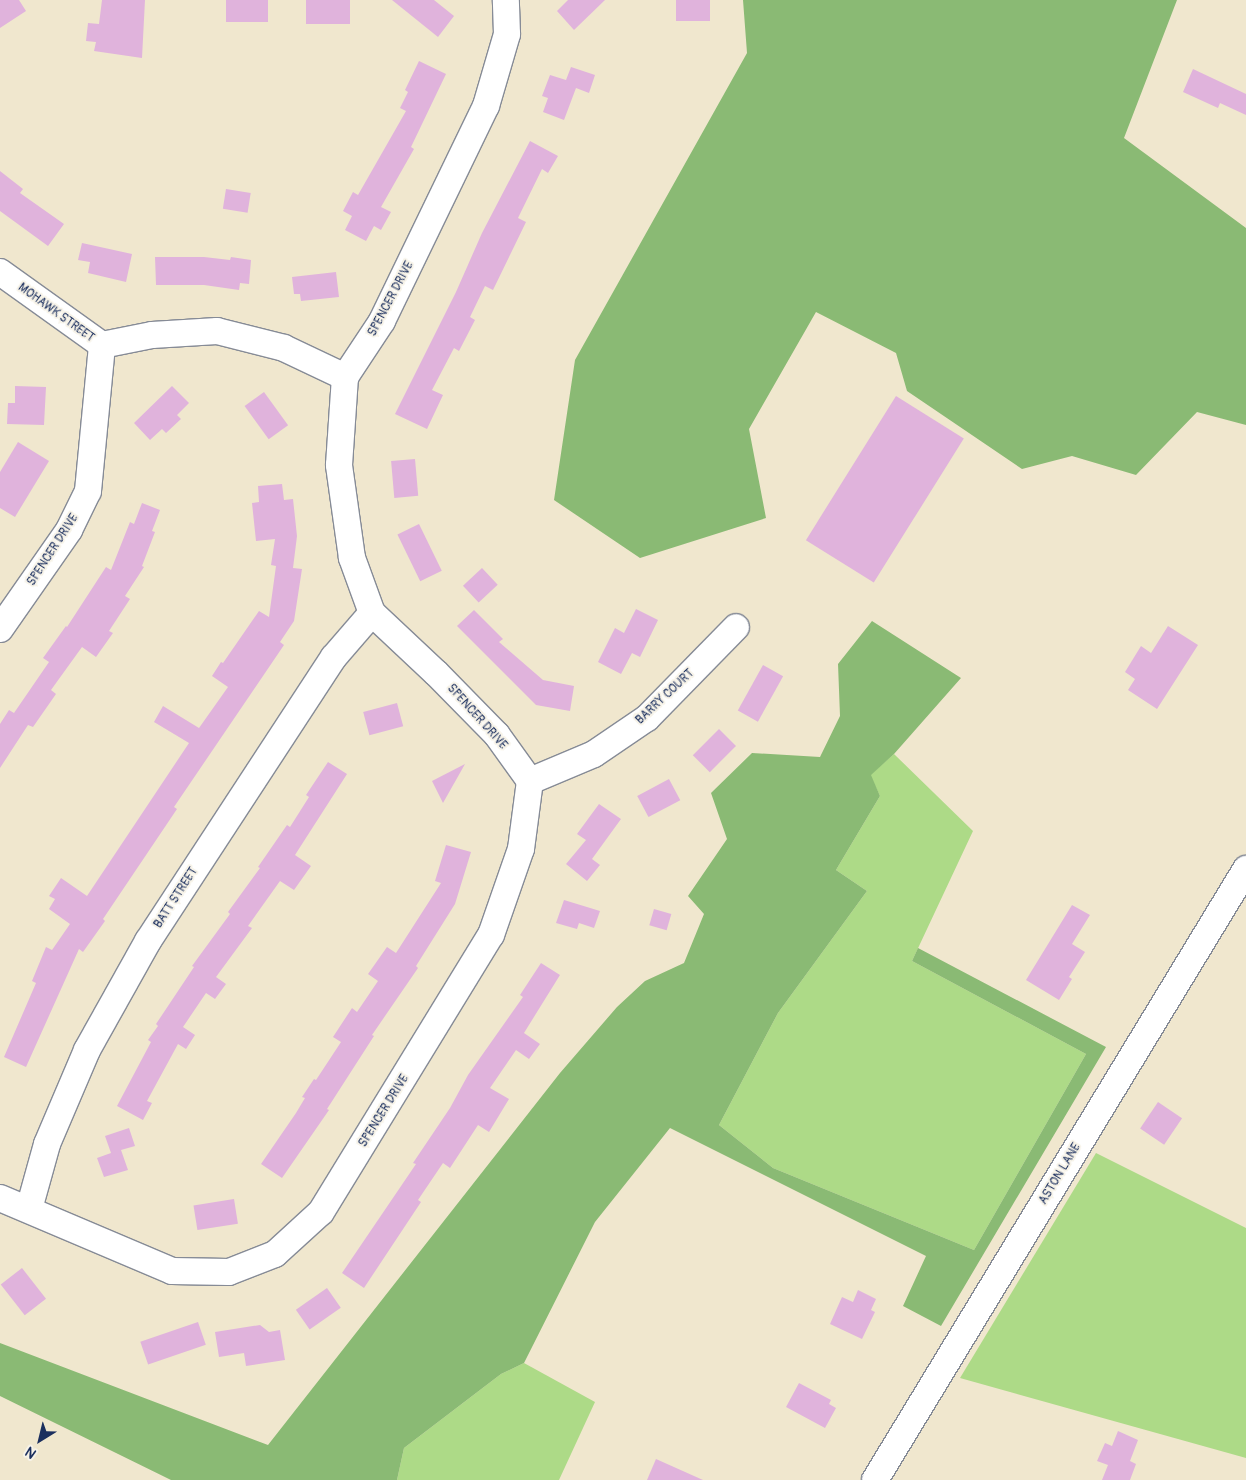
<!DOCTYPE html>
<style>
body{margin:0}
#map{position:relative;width:1246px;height:1480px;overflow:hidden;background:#f0e7ce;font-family:Pangolin,sans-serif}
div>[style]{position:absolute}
.green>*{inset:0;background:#adda87}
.forest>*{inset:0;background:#8aba74}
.building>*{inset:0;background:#e0b3dc;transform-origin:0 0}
.roads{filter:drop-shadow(1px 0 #868b96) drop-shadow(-1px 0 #868b96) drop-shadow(0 1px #868b96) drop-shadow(0 -1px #868b96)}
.minor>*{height:26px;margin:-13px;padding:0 13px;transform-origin:13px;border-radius:13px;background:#fff}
span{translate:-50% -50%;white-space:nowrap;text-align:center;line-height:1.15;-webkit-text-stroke:4px #f7f3e8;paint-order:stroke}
.street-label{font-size:12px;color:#1b2f5e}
.north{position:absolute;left:15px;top:1415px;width:50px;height:50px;-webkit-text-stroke:4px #f7f3e8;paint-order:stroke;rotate:216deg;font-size:14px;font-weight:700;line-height:20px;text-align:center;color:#1b2f5e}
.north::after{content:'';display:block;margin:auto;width:18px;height:22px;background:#1b2f5e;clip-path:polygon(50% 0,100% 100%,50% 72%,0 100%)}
</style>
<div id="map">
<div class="green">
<div style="clip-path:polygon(894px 754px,973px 831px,912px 961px,1086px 1054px,974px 1250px,773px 1168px,719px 1125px,778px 1013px,867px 891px,836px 870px,880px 796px,870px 775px)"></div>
<div style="clip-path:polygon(1096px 1153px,1246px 1228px,1246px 1458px,960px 1378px)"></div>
<div style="clip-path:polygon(524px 1363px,595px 1402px,559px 1480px,397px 1480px,404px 1448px,501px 1374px)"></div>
</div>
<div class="forest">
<div style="clip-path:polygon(743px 0,1177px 0,1124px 138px,1246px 228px,1246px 425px,1197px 412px,1136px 475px,1072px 456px,1022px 469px,907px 391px,896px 353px,816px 312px,749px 429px,766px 518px,640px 558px,554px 500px,575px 360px,747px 53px)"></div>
<div style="clip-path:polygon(872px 621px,961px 678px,894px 754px,871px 775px,880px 796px,836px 870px,867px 891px,778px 1013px,719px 1125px,773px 1168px,974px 1250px,1086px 1054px,912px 961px,918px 948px,1106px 1047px,941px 1326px,903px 1306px,926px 1256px,670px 1128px,595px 1222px,524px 1363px,501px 1374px,404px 1448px,397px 1480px,171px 1480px,0 1396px,0 1343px,268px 1445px,560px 1073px,617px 1007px,645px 981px,684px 963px,704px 914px,688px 896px,727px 839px,711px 793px,752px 753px,820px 757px,840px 716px,838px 664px)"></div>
</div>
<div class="building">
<div style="clip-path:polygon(0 0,19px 0,26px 11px,0 28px)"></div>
<div style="clip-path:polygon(102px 0,145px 0,142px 58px,94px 51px,96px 42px,86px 41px,88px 23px,99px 24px)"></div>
<div style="left:226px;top:0;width:42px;height:22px"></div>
<div style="left:306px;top:0;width:44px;height:24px"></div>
<div style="clip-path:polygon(392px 0,434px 0,454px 16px,438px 37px)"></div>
<div style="clip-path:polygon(568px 0,605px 0,574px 30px,557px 11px)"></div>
<div style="left:676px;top:0;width:34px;height:21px"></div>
<div style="clip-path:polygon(419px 61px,446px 74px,411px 147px,414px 149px,381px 207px,391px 212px,381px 230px,374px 226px,366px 241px,345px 230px,352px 216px,343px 211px,353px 192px,358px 195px,406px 111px,400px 108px,408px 92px,405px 90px)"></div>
<div style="clip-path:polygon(571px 67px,595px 75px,589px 93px,576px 88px,564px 120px,543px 112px,548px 98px,542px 96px,550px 75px,566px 80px)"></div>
<div style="clip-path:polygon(1193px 69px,1246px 94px,1246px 115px,1220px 103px,1218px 108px,1183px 92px)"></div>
<div style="clip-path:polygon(530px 141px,558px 156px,548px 173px,542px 169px,518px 218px,526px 222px,493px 290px,485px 286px,470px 317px,475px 320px,459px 351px,454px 348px,432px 390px,443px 395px,427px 429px,395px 414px,456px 292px,482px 233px)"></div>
<div style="clip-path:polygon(0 171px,23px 189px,20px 193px,64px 224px,48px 246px,0 211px)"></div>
<div style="left:226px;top:189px;width:25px;height:20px;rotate:9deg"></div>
<div style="clip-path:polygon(82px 243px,132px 254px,126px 282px,88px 273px,90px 262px,78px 260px)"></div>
<div style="clip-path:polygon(155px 257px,204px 257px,230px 260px,231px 257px,251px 260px,249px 284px,240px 283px,239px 290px,204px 285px,156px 285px)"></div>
<div style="clip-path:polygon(336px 272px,339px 297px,301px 301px,300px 294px,294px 294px,292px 277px)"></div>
<div style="clip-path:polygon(15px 386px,46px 387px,44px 425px,7px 424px,8px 403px,15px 403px)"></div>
<div style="clip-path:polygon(172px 386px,189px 403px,177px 415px,181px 419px,166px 433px,162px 429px,150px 440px,134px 423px)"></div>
<div style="left:264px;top:392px;width:41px;height:24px;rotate:54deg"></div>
<div style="left:896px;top:396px;width:80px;height:170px;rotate:32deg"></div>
<div style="clip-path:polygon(18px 442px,49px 461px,15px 517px,0 508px,0 472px)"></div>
<div style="left:415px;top:459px;width:37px;height:24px;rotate:85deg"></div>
<div style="clip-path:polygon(282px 484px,284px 500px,293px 499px,297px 536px,293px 568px,302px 569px,294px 621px,280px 642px,284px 645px,174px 807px,177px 809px,103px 919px,105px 921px,83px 952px,79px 949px,26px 1067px,4px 1057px,36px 983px,32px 981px,46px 947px,52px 950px,70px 924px,49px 909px,55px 899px,49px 896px,61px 878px,87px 896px,189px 743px,154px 722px,163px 706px,199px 728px,228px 687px,212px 676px,221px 662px,223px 663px,259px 611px,269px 617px,276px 566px,271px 565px,275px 539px,256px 541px,252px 503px,259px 502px,258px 486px)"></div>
<div style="clip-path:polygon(142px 503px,160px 510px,152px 531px,155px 532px,142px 566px,144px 567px,125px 596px,130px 599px,109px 631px,113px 633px,96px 657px,82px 647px,51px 690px,56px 694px,33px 727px,28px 725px,0 768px,0 724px,9px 710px,14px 713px,49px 662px,43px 658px,66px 626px,67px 627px,106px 567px,111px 570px,130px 522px,134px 524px)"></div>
<div style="left:419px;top:524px;width:52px;height:24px;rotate:64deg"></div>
<div style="left:482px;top:568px;width:23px;height:26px;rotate:47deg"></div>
<div style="clip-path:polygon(636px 609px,658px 620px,640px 657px,632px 653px,621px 674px,598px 662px,615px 628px,624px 633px)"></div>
<div style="clip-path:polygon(474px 610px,503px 639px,499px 642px,543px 680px,574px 686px,570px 711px,536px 705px,457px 626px)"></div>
<div style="clip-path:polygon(1168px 626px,1198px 645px,1157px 709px,1128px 690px,1135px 679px,1125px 672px,1141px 646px,1151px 653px)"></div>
<div style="left:763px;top:665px;width:23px;height:52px;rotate:29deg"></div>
<div style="left:397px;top:703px;width:24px;height:35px;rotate:75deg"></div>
<div style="left:719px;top:729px;width:24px;height:37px;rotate:45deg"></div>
<div style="clip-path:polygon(328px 762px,347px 774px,295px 855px,311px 866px,294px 890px,280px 881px,248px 926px,252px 928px,216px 977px,226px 984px,215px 999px,206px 993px,183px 1027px,195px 1035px,186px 1049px,178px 1044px,147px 1101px,152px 1103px,143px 1120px,117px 1106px,151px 1042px,148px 1040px,158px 1026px,156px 1024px,194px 967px,192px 966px,230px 914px,228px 912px,260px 868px,258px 867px,287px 825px,290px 827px,309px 797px,306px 795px)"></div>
<div style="clip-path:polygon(465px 764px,443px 803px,432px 781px)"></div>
<div style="left:669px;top:779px;width:24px;height:36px;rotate:62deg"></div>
<div style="clip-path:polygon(599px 804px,621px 819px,592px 859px,600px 865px,587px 881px,566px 864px,586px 840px,577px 834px)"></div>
<div style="clip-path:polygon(446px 845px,471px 852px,455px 904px,416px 966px,418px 968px,372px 1035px,374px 1036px,327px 1109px,329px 1110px,282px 1178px,261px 1164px,296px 1113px,305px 1098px,302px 1097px,314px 1079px,316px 1080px,341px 1042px,333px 1037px,352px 1008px,357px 1012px,378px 981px,368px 974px,387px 947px,396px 953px,441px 883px,435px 881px)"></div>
<div style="clip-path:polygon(564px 900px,600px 911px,594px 928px,579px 923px,577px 929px,556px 923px)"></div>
<div style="clip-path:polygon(1072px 905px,1090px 915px,1072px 944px,1085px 952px,1069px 977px,1072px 979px,1059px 1000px,1026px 980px)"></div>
<div style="left:654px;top:909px;width:18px;height:17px;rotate:16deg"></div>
<div style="clip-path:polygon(541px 963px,560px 975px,524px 1033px,540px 1044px,529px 1059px,516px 1050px,490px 1088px,509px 1099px,489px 1132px,478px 1125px,450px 1168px,443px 1163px,418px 1200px,421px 1202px,364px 1288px,342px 1273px,416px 1164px,413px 1163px,450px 1108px,468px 1075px,523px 997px,520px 995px)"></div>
<div style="left:1158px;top:1102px;width:29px;height:32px;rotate:34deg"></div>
<div style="clip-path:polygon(129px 1128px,135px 1146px,121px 1150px,128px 1170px,104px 1177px,97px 1158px,111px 1153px,105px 1136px)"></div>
<div style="left:234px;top:1199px;width:25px;height:41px;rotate:81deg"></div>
<div style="left:22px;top:1268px;width:39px;height:27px;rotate:52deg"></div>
<div style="left:327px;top:1288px;width:24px;height:38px;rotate:55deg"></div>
<div style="clip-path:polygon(858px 1290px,876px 1299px,871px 1310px,875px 1312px,862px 1339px,830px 1324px,842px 1297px,853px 1302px)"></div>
<div style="left:198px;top:1322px;width:24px;height:61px;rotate:71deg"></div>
<div style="clip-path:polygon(260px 1325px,269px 1332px,280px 1330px,285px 1360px,246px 1366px,244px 1353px,219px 1357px,215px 1332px)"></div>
<div style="clip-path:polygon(799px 1383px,831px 1400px,829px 1404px,836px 1408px,825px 1428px,786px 1407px)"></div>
<div style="clip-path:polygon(1118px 1431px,1138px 1440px,1130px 1461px,1136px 1464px,1130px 1480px,1102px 1480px,1108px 1465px,1097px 1461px,1105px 1443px,1112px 1446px)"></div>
<div style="clip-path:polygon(656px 1459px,703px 1480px,647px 1480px)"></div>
</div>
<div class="roads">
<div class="minor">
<div style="left:0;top:272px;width:125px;rotate:35.6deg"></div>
<div style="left:102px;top:345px;width:51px;rotate:-11.3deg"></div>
<div style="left:152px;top:335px;width:65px;rotate:-3.5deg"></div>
<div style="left:217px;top:331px;width:69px;rotate:14.2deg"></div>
<div style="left:284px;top:348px;width:68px;rotate:25.4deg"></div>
<div style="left:0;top:629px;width:121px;rotate:-55.1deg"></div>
<div style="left:69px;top:530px;width:43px;rotate:-64deg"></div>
<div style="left:88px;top:491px;width:147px;rotate:-84.5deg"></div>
<div style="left:530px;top:781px;width:69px;rotate:-22.9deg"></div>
<div style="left:594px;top:754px;width:64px;rotate:-34.2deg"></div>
<div style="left:647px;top:718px;width:127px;rotate:-45.6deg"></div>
<div style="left:0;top:1198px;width:187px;rotate:23deg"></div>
<div style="left:172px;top:1271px;width:57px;rotate:1deg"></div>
<div style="left:229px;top:1272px;width:49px;rotate:-21.4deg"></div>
<div style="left:275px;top:1254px;width:62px;rotate:-42.4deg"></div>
<div style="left:321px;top:1212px;width:325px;rotate:-58.5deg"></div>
<div style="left:491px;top:935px;width:91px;rotate:-70.8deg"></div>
<div style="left:521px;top:849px;width:69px;rotate:-82.5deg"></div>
<div style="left:530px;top:781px;width:57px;rotate:-125.7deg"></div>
<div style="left:497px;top:735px;width:87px;rotate:-134.5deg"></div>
<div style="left:436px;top:673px;width:88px;rotate:-136.8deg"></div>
<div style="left:372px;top:613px;width:59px;rotate:-110deg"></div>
<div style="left:352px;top:558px;width:94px;rotate:-98deg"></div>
<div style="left:339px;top:465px;width:88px;rotate:-86.1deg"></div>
<div style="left:345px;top:377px;width:67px;rotate:-56.5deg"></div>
<div style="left:382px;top:321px;width:239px;rotate:-64.2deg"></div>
<div style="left:486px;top:106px;width:75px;rotate:-73.7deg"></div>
<div style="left:507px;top:34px;width:34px;rotate:-92deg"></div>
<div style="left:29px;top:1209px;width:67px;rotate:-74.5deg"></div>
<div style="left:47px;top:1144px;width:102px;rotate:-66.9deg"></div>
<div style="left:87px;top:1050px;width:125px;rotate:-60.8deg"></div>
<div style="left:148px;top:941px;width:339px;rotate:-56.8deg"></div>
<div style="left:334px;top:657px;width:58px;rotate:-49.2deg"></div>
<div style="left:875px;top:1480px;width:715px;rotate:-58.73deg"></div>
</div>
</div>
<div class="street-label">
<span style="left:391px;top:299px;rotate:-62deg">SPENCER DRIVE</span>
<span style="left:56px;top:313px;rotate:36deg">MOHAWK STREET</span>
<span style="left:53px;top:550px;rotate:-57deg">SPENCER DRIVE</span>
<span style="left:665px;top:697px;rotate:-43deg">BARRY COURT</span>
<span style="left:477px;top:717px;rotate:48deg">SPENCER DRIVE</span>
<span style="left:176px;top:898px;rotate:-57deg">BATT STREET</span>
<span style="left:384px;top:1111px;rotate:-58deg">SPENCER DRIVE</span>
<span style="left:1060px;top:1174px;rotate:-59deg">ASTON LANE</span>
</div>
<div class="north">N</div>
</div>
